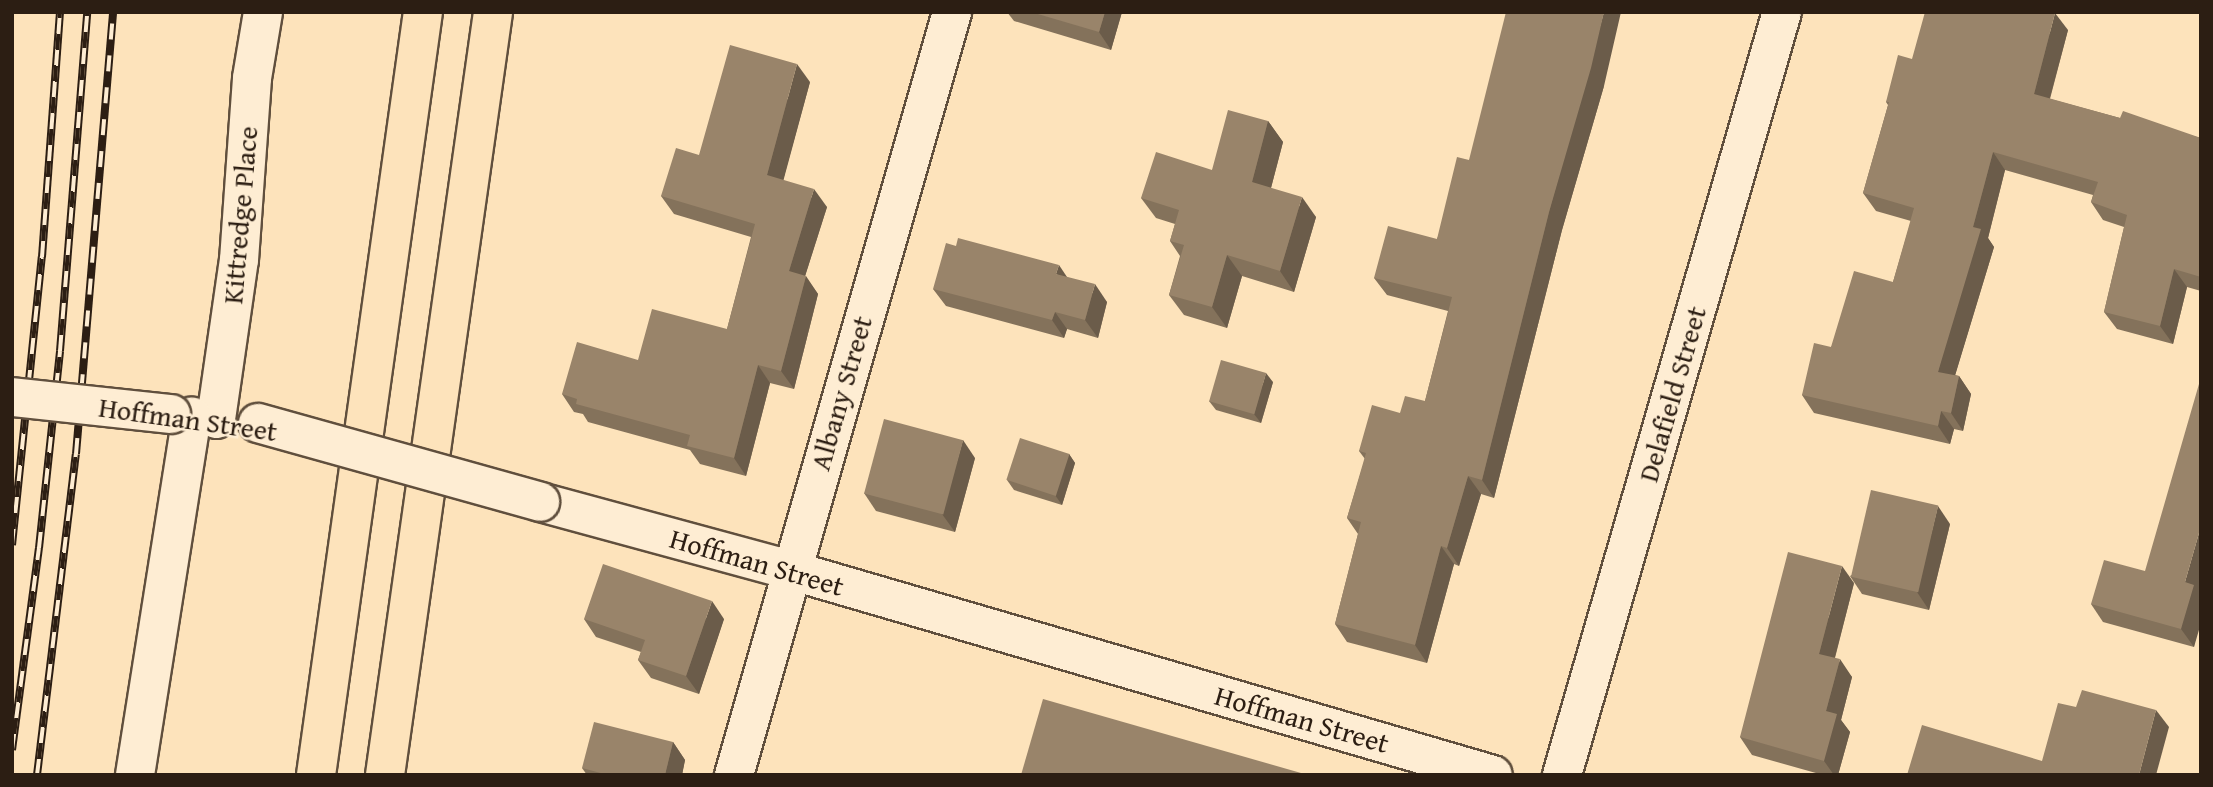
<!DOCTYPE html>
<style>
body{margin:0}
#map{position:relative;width:2213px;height:787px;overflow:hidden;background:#fde3bb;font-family:"Gentium Book Plus",serif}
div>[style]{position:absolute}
.roads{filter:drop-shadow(2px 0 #604f3d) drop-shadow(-2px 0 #604f3d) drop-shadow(0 2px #604f3d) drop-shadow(0 -2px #604f3d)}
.minor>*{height:38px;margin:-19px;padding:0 19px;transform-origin:19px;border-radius:19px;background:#feedd3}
.highway>*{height:38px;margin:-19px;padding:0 19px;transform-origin:19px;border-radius:19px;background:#fde3bb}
.rail>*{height:8px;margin-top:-4px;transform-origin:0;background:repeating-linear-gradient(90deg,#feedd3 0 16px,#2c1e13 0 32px);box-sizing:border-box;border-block:2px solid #2c1e13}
.bridges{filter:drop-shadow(2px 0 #604f3d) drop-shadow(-2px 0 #604f3d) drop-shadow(0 2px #604f3d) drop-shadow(0 -2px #604f3d)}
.minor-bridge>*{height:38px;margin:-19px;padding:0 19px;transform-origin:19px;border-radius:19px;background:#feedd3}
.wall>*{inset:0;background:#84725b}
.shaded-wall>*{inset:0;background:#6b5c4a}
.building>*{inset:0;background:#99846a;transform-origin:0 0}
span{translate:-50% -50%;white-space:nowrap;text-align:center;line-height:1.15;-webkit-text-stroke:5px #feedd3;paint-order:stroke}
.street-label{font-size:28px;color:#2c1e13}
.frame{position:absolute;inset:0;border:14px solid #2c1e13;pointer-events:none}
</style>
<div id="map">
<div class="roads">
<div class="minor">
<div style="left:216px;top:419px;width:161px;rotate:-81.8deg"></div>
<div style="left:239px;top:260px;width:182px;rotate:-85.9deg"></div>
<div style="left:252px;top:78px;width:67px;rotate:-80.5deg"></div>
<div style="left:540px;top:502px;width:259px;rotate:15.2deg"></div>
<div style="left:790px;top:570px;width:732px;rotate:16.26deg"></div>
<div style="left:135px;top:775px;width:363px;rotate:-81deg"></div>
<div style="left:734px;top:775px;width:794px;rotate:-74.05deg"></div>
<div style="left:1562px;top:775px;width:794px;rotate:-73.92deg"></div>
</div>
<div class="highway">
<div style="left:316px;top:775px;width:770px;rotate:-82.02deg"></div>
<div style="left:385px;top:775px;width:771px;rotate:-81.94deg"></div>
</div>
</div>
<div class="rail">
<div style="left:12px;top:545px;width:290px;rotate:-84.1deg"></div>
<div style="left:42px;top:257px;width:246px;rotate:-85.8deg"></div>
<div style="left:12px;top:750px;width:204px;rotate:-82.4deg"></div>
<div style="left:39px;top:548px;width:198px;rotate:-83.9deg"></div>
<div style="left:60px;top:351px;width:340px;rotate:-85.4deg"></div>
<div style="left:37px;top:775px;width:323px;rotate:-83.1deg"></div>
<div style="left:76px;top:454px;width:444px;rotate:-85.2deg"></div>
</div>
<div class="bridges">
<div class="minor-bridge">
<div style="left:12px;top:397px;width:160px;rotate:6.1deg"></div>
<div style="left:258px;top:423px;width:293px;rotate:15.6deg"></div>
</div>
</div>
<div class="wall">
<div style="clip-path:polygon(1007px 12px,1122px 12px,1111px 50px,1014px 21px)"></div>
<div style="clip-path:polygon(2068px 30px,2050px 99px,2120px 118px,2201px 138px,2201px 291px,2187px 287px,2173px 344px,2117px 329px,2104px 312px,2124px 227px,2103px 220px,2091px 202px,2093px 195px,2005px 170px,1988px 238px,1994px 247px,1955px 375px,1959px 376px,1971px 394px,1963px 431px,1954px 429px,1950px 444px,1814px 413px,1802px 395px,1831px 347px,1893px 282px,1911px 221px,1876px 211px,1863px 193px,1888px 105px,1886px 102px,1912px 59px)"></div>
<div style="clip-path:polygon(810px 82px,783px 180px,827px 207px,805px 276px,818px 294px,794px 389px,770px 383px,746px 476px,700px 464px,690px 450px,588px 422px,583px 414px,574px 412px,562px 394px,638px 360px,727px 329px,751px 237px,674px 214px,661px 196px)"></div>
<div style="clip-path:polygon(1604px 86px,1562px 230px,1494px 498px,1481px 494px,1459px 566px,1454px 564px,1427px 663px,1347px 642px,1335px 624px,1358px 534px,1347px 518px,1365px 459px,1359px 451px,1400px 413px,1425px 401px,1448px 311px,1387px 295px,1374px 278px,1437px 239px,1469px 160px)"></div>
<div style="clip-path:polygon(1268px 121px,1283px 142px,1271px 188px,1316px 217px,1294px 292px,1242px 276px,1227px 328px,1184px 315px,1169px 295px,1180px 256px,1170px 241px,1175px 224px,1156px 218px,1141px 198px,1212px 170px)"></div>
<div style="clip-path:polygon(1067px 277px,1107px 302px,1098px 338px,1067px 329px,1064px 338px,946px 306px,933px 289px)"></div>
<div style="clip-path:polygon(1273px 382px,1261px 423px,1216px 410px,1209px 401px)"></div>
<div style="clip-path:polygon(1069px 454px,1075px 463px,1062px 505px,1014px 490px,1007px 480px)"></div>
<div style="clip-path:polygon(975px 458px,955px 532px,876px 511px,864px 493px)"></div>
<div style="clip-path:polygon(1950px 524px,1929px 610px,1862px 594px,1850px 576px)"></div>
<div style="clip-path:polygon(1854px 583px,1835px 658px,1852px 677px,1841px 720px,1850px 732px,1838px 775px,1823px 775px,1752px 755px,1740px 737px)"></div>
<div style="clip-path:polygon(2200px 592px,2194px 647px,2103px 622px,2091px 604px)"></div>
<div style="clip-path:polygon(584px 619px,724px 619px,699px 694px,651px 678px,638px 660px,641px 652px,596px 637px)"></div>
<div style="clip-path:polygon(673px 742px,685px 760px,682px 775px,587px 775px,582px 768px)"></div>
</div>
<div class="shaded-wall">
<div style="clip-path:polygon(1105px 12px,1122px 12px,1111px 50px,1099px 32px)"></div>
<div style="clip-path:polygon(1604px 12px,1621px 12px,1604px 86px,1562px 230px,1494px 498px,1482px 480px,1549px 212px)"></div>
<div style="clip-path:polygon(2055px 13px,2068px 30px,2046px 112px,2034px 94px)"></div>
<div style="clip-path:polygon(797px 64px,810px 82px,780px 193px,767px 175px)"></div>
<div style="clip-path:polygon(1268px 121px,1283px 142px,1267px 203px,1252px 182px)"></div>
<div style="clip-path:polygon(1993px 152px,2005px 170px,1988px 238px,1994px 247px,1951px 389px,1938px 372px,1973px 227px)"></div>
<div style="clip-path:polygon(814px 189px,827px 207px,801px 289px,789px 271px)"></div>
<div style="clip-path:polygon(1302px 197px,1316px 217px,1294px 292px,1280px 271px)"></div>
<div style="clip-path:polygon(1227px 255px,1242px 276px,1227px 328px,1212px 307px)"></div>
<div style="clip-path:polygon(1059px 265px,1071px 283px,1056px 274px)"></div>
<div style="clip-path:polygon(2174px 269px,2187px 287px,2173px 344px,2160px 326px)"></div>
<div style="clip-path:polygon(806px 276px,818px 294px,794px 389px,781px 371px)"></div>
<div style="clip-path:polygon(1095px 284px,1107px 302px,1098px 338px,1085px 320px)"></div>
<div style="clip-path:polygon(1055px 312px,1067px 329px,1064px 338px,1052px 320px)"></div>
<div style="clip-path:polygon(758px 365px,770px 383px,746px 476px,734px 458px)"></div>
<div style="clip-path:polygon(1266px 373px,1273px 382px,1261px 423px,1254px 414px)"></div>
<div style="clip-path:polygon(1959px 376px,1971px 394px,1963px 431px,1951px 413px)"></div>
<div style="clip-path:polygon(1941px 411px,1954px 429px,1950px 444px,1938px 426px)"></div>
<div style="clip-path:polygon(963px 440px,975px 458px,955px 532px,942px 514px)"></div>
<div style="clip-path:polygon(1069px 454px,1075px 463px,1062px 505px,1055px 495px)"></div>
<div style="clip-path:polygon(1468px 476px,1481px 494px,1459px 566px,1447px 548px)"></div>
<div style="clip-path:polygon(1938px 506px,1950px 524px,1929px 610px,1917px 592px)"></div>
<div style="clip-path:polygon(2201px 526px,2201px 588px,2200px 592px,2201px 594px,2201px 623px,2194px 647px,2181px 629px,2185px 582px)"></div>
<div style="clip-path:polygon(1441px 546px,1454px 564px,1427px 663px,1415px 645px)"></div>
<div style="clip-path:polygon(1842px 566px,1854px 583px,1831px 672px,1819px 654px)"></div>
<div style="clip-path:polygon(712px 601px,724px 619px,699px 694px,686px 676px)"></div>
<div style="clip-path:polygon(1840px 659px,1852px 677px,1841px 720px,1850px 732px,1838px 775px,1834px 775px,1824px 761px,1826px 711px)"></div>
<div style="clip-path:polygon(2156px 710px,2169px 727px,2156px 775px,2139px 775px)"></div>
<div style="clip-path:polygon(673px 742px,685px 760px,682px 775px,665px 775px)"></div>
</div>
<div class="building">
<div style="clip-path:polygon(1031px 12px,1105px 12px,1099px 32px)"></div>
<div style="clip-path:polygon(1506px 12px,1604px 12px,1591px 68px,1549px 212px,1482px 480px,1468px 476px,1447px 548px,1441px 546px,1415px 645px,1335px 624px,1361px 522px,1347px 518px,1366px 453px,1359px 451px,1372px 405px,1400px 413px,1405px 396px,1425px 401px,1452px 297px,1374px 278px,1388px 226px,1437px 239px,1457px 157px,1469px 160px)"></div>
<div style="clip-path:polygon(1925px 12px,2055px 13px,2034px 94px,2120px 118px,2123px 111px,2201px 138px,2201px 277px,2174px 269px,2160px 326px,2104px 312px,2127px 215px,2091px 202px,2098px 182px,1993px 152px,1973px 227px,1981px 229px,1938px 372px,1959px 376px,1951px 413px,1941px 411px,1938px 426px,1802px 395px,1814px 343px,1831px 347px,1854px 271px,1893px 282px,1914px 208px,1863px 193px,1889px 102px,1886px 102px,1898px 55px,1912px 59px)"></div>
<div style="clip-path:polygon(730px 45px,797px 64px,767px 175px,814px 189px,789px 271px,806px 276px,781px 371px,758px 365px,734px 458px,687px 446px,690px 435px,576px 404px,577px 399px,562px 394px,577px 342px,638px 360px,652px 309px,727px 329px,755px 224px,661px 196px,676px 148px,699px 155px)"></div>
<div style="clip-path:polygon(1228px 110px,1268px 121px,1252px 182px,1302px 197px,1280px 271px,1227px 255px,1212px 307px,1169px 295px,1184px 245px,1170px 241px,1179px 210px,1141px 198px,1156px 152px,1212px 170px)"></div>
<div style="clip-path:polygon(958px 238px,1059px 265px,1056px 274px,1095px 284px,1085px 320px,1055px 312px,1052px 320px,933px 289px,946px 243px,956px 246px)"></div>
<div style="left:1221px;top:360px;width:47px;height:43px;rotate:16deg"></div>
<div style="clip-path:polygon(2201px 377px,2201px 526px,2185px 582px,2194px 585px,2181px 629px,2091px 604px,2104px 560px,2145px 571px)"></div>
<div style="left:884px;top:419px;width:82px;height:77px;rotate:15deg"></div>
<div style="left:1020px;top:438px;width:52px;height:44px;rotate:18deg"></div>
<div style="left:1871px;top:490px;width:69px;height:89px;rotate:13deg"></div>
<div style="clip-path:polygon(1788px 552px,1842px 566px,1819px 654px,1840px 659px,1826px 711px,1837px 714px,1824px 761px,1740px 737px)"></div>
<div style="clip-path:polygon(603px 564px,712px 601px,686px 676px,638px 660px,645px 640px,584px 619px)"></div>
<div style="clip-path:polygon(2082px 690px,2156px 710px,2139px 775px,1907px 775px,1922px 725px,2042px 761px,2058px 703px,2076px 707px)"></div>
<div style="clip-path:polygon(1043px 699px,1308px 775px,1021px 775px)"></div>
<div style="clip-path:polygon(594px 722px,673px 742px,665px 775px,608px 775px,582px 768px)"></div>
</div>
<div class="street-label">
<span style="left:240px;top:215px;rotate:-85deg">Kittredge Place</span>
<span style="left:841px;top:393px;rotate:-74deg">Albany Street</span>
<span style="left:1672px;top:394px;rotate:-74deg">Delafield Street</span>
<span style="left:188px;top:419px;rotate:8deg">Hoffman Street</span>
<span style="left:757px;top:562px;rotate:16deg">Hoffman Street</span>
<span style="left:1302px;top:719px;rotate:16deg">Hoffman Street</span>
</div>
<div class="frame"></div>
</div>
